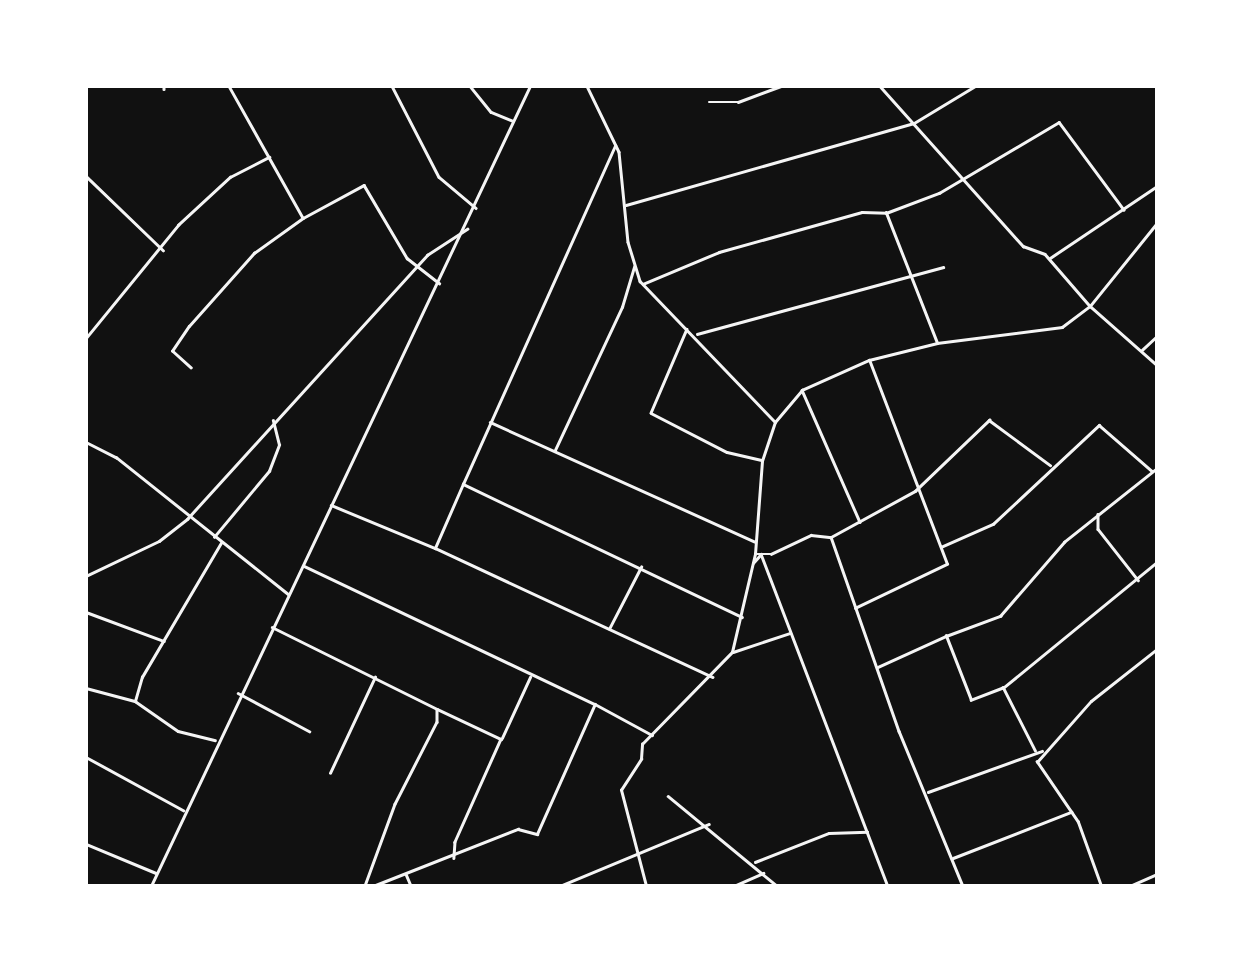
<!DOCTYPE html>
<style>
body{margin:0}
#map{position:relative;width:1243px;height:972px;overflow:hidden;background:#111;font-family:"Fira Sans",sans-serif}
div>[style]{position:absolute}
.minor>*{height:2.5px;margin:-1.25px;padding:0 1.25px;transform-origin:1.25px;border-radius:1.25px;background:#f5f5f5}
.tertiary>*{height:2.5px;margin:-1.25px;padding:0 1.25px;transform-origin:1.25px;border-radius:1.25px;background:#f5f5f5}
span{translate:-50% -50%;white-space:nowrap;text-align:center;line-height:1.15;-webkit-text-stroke:7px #fff;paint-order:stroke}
.frame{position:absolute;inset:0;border:88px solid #fff;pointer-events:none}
</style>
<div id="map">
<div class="minor">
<div style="left:164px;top:86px;width:3px;rotate:90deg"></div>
<div style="left:229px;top:86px;width:151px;rotate:60.7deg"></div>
<div style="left:303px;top:218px;width:69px;rotate:-28.4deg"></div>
<div style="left:364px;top:185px;width:85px;rotate:59.5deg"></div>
<div style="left:407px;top:258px;width:41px;rotate:38deg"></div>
<div style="left:392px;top:86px;width:102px;rotate:62.7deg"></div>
<div style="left:439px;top:177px;width:48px;rotate:40deg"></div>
<div style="left:470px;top:86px;width:33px;rotate:51deg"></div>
<div style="left:491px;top:112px;width:22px;rotate:22deg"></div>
<div style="left:587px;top:86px;width:73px;rotate:64.1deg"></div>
<div style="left:619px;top:152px;width:90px;rotate:84.3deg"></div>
<div style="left:628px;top:242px;width:41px;rotate:72.9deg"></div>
<div style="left:640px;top:281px;width:195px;rotate:46.2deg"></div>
<div style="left:880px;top:86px;width:215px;rotate:48.2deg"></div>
<div style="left:1023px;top:246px;width:23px;rotate:20deg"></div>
<div style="left:1045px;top:254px;width:69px;rotate:49.1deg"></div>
<div style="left:1090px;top:306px;width:89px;rotate:41.4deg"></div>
<div style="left:709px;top:102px;width:29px"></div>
<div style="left:738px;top:102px;width:46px;rotate:-20.4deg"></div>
<div style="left:86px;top:176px;width:107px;rotate:43.9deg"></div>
<div style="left:626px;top:205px;width:299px;rotate:-15.9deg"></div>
<div style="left:914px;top:123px;width:71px;rotate:-31.2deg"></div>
<div style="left:1050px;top:258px;width:129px;rotate:-33.9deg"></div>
<div style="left:643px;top:284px;width:82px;rotate:-22.8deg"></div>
<div style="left:719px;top:252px;width:148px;rotate:-15.6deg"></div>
<div style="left:862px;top:212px;width:24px;rotate:2deg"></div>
<div style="left:687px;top:329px;width:91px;rotate:113.2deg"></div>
<div style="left:651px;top:413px;width:85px;rotate:27.2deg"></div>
<div style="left:727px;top:452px;width:35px;rotate:13deg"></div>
<div style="left:697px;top:334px;width:255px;rotate:-15.2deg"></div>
<div style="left:86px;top:338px;width:146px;rotate:-50.8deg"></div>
<div style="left:178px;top:225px;width:71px;rotate:-42.7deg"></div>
<div style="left:230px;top:177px;width:44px;rotate:-27.1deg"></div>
<div style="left:937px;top:343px;width:140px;rotate:-111.4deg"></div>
<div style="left:886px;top:213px;width:57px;rotate:-20.7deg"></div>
<div style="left:939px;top:193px;width:139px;rotate:-30.6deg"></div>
<div style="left:1059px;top:122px;width:109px;rotate:53.5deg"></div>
<div style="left:1142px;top:350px;width:21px;rotate:-43deg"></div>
<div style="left:191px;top:368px;width:25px;rotate:-138deg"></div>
<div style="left:172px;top:351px;width:30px;rotate:-56deg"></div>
<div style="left:189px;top:326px;width:98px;rotate:-48.3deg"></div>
<div style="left:254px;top:253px;width:60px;rotate:-35.5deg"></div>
<div style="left:802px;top:390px;width:73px;rotate:-24.1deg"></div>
<div style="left:869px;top:360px;width:70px;rotate:-14deg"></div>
<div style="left:937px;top:343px;width:126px;rotate:-7.3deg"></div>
<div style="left:1062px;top:327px;width:35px;rotate:-37deg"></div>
<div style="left:1090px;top:306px;width:107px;rotate:-51.1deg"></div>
<div style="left:490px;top:422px;width:290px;rotate:24.3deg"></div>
<div style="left:86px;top:442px;width:34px;rotate:27deg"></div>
<div style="left:116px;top:457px;width:220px;rotate:38.5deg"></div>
<div style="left:555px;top:450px;width:158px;rotate:-64.9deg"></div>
<div style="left:622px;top:307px;width:42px;rotate:-73.3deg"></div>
<div style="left:463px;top:484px;width:371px;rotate:-65.8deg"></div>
<div style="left:331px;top:505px;width:113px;rotate:22.5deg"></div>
<div style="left:435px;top:548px;width:70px;rotate:-66.4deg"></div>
<div style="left:463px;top:484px;width:309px;rotate:25.5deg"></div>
<div style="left:1098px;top:514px;width:15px;rotate:90deg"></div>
<div style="left:1098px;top:529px;width:65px;rotate:51.9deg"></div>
<div style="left:214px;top:537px;width:86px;rotate:-50.2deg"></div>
<div style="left:269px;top:471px;width:28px;rotate:-69deg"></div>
<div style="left:279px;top:445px;width:25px;rotate:-104deg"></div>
<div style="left:831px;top:537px;width:96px;rotate:-28.7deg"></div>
<div style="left:915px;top:491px;width:103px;rotate:-43.8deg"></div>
<div style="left:989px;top:420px;width:76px;rotate:36.4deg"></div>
<div style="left:941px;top:547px;width:57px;rotate:-23.9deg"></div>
<div style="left:993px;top:524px;width:145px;rotate:-43deg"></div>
<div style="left:1099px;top:425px;width:70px;rotate:41deg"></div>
<div style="left:435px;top:548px;width:306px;rotate:24.9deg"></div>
<div style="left:755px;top:554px;width:16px"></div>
<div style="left:771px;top:554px;width:44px;rotate:-25.4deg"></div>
<div style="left:811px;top:535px;width:20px;rotate:6deg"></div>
<div style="left:831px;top:537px;width:206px;rotate:70.7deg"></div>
<div style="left:899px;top:731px;width:168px;rotate:67.6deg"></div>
<div style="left:753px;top:563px;width:12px;rotate:-48deg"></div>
<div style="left:761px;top:554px;width:355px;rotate:69.1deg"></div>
<div style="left:304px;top:566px;width:322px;rotate:25.4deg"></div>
<div style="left:86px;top:576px;width:81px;rotate:-25.6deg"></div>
<div style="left:159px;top:541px;width:36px;rotate:-38deg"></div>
<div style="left:187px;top:519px;width:357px;rotate:-47.7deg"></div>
<div style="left:427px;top:255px;width:48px;rotate:-33deg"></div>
<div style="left:855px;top:608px;width:102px;rotate:-25.6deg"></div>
<div style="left:947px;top:564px;width:218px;rotate:-110.9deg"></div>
<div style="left:86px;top:612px;width:83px;rotate:20.4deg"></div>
<div style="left:272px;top:627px;width:184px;rotate:26.4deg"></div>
<div style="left:437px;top:709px;width:13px;rotate:90deg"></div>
<div style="left:437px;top:722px;width:92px;rotate:117.1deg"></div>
<div style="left:395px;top:804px;width:87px;rotate:110.1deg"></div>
<div style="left:609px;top:629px;width:70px;rotate:-62.7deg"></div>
<div style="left:733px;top:652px;width:60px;rotate:-18.4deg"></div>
<div style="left:878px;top:667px;width:75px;rotate:-24.5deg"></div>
<div style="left:86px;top:688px;width:51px;rotate:14.9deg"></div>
<div style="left:135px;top:701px;width:52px;rotate:34.9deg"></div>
<div style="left:178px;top:731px;width:38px;rotate:14deg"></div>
<div style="left:1003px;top:688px;width:34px;rotate:159deg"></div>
<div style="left:971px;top:700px;width:69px;rotate:-111.3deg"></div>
<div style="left:946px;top:636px;width:58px;rotate:-20.3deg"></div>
<div style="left:1000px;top:616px;width:98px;rotate:-49.1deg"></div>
<div style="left:1064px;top:542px;width:119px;rotate:-38.5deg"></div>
<div style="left:238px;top:693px;width:81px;rotate:28.2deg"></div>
<div style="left:135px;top:701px;width:25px;rotate:-74deg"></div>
<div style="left:142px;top:677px;width:156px;rotate:-59.5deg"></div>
<div style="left:437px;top:709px;width:71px;rotate:25.1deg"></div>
<div style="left:501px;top:739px;width:113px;rotate:114.1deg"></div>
<div style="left:455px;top:842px;width:16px;rotate:94deg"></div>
<div style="left:502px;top:738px;width:67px;rotate:-65.3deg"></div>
<div style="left:1035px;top:751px;width:71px;rotate:-116.9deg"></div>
<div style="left:1003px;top:688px;width:199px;rotate:-39.3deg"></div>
<div style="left:86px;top:757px;width:111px;rotate:28.7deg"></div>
<div style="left:330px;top:773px;width:106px;rotate:-64.9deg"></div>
<div style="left:928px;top:792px;width:121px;rotate:-19.8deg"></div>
<div style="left:668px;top:796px;width:141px;rotate:39.5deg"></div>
<div style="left:86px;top:844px;width:76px;rotate:22.5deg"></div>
<div style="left:953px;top:858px;width:127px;rotate:-21.3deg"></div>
<div style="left:755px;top:862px;width:79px;rotate:-21.4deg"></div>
<div style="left:829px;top:833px;width:38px;rotate:-2deg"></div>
<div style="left:406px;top:874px;width:13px;rotate:67deg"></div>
<div style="left:373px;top:886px;width:156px;rotate:-21.5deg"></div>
<div style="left:518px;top:829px;width:20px;rotate:15deg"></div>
<div style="left:537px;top:834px;width:142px;rotate:-66deg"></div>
<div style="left:595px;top:704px;width:65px;rotate:28.5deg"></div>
<div style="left:560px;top:886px;width:161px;rotate:-22.6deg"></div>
<div style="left:646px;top:886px;width:99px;rotate:-104.6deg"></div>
<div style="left:621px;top:790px;width:37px;rotate:-57deg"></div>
<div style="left:641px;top:759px;width:15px;rotate:-86deg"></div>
<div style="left:642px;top:744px;width:129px;rotate:-45.6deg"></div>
<div style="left:732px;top:652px;width:101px;rotate:-76.8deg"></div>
<div style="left:755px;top:554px;width:93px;rotate:-85.7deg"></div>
<div style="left:762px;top:461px;width:41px;rotate:-71.6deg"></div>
<div style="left:775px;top:422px;width:42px;rotate:-49.8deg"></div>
<div style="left:802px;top:390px;width:144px;rotate:66.3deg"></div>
<div style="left:734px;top:886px;width:32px;rotate:-24deg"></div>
<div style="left:1101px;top:886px;width:68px;rotate:-109.8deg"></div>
<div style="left:1078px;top:822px;width:73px;rotate:-124.3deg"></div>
<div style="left:1037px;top:762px;width:81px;rotate:-48.5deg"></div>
<div style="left:1091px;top:701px;width:84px;rotate:-38.2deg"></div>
<div style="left:1130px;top:886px;width:30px;rotate:-24deg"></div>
</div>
<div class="tertiary">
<div style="left:151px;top:886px;width:885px;rotate:-64.65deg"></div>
</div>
<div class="frame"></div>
</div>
